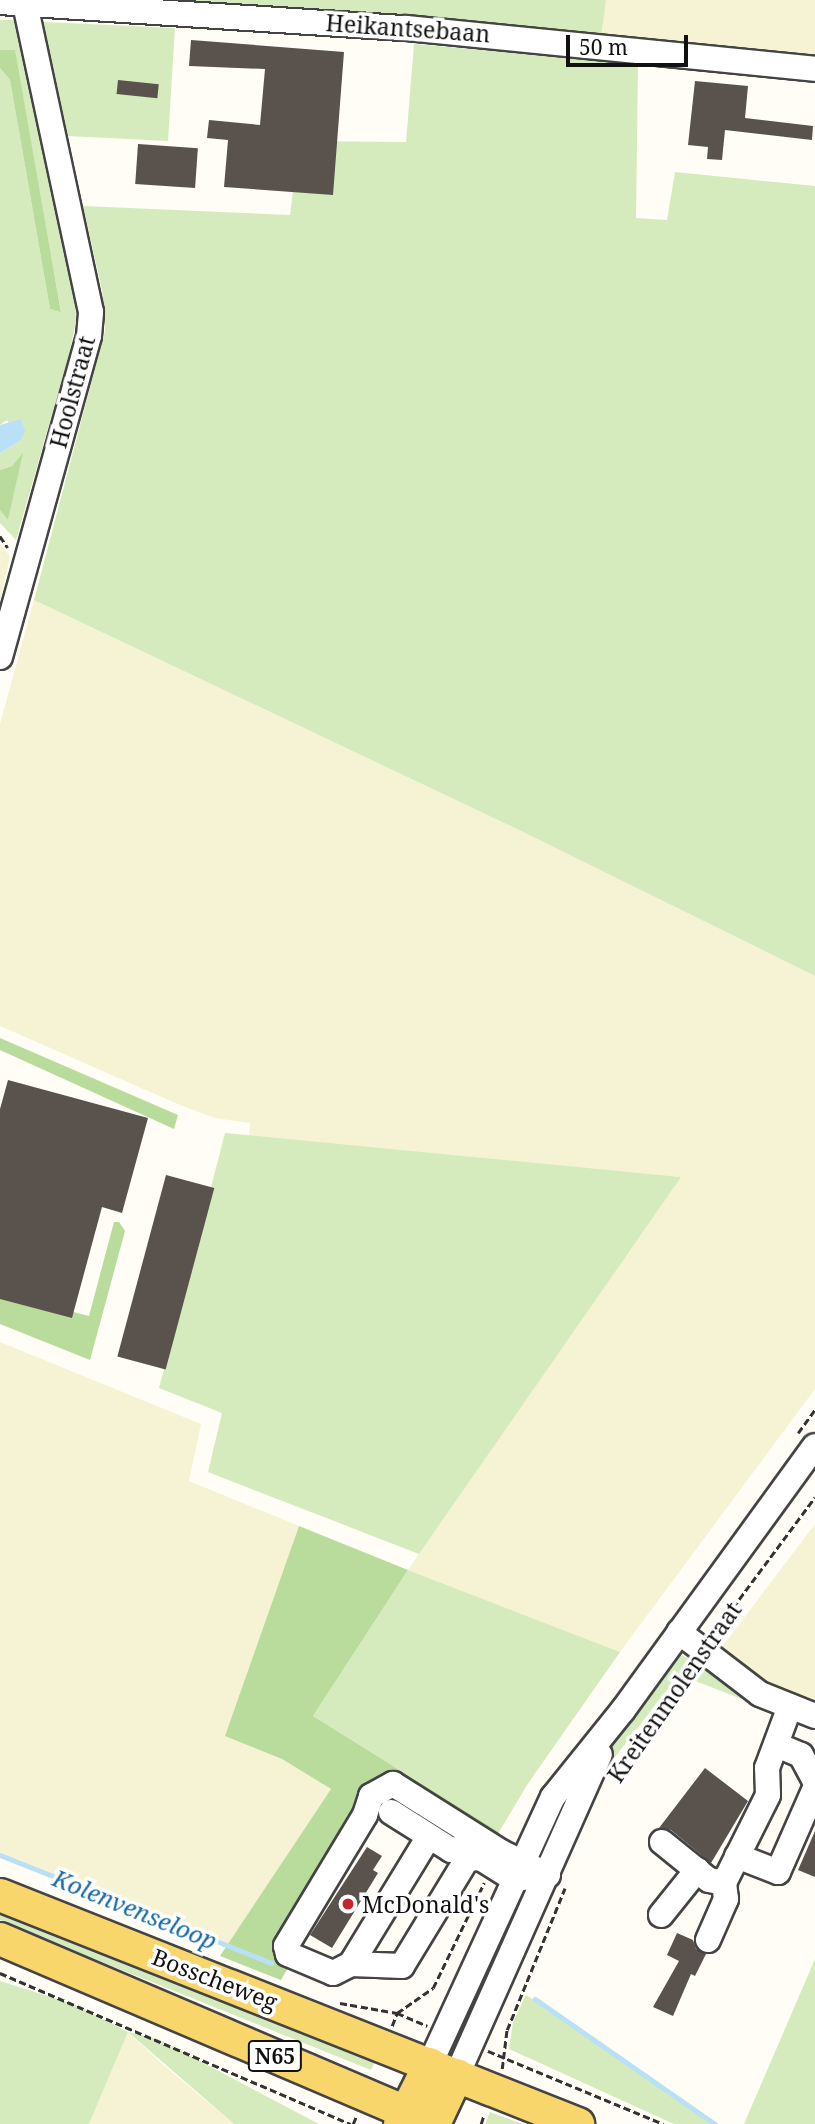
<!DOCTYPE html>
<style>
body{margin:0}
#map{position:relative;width:815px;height:2124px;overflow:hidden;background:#fffdf5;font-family:"Noto Serif",serif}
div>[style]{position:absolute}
.farmland>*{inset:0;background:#f6f3d4}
.green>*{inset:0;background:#d5ebbd}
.forest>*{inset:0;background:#b9dc9c}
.water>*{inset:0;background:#b9e0f7}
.stream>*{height:5px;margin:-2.5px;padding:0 2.5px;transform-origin:2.5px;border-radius:2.5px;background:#b9e0f7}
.building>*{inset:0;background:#5a524d;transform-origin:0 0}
.path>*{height:2.5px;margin-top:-1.25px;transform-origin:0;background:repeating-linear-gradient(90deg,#333 0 7px,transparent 0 10.5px)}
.roads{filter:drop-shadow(2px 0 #444) drop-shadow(-2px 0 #444) drop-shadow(0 2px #444) drop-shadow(0 -2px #444)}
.minor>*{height:24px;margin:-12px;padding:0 12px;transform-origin:12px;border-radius:12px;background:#fff}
.major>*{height:32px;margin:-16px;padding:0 16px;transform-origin:16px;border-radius:16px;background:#f9d66b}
.dots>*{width:19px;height:19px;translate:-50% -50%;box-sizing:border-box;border:4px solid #fff;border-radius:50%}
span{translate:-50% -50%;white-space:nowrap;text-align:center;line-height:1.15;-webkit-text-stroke:7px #fff;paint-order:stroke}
.shield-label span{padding:2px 5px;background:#fff;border:2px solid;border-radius:5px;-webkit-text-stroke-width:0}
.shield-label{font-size:21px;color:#111;font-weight:700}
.street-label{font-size:23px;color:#111}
.poi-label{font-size:23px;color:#111}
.left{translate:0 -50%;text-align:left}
.water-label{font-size:24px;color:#1768a6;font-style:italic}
.scale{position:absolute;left:566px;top:35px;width:122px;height:32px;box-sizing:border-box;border:4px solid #111;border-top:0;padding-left:9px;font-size:21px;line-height:24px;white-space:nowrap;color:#111;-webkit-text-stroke:5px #fff;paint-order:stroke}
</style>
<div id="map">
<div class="farmland">
<div style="clip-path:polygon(606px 0,815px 0,815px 62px,601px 38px)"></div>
<div style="clip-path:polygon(0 544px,10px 556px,0 601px)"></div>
<div style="clip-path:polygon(34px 600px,517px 829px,815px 976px,815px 1389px,620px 1652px,408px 1570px,680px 1177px,249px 1136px,250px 1123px,215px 1118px,180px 1105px,0 1026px,0 724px)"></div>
<div style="clip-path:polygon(0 1342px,201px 1424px,189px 1481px,299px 1526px,226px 1736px,282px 1759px,331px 1789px,227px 1946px,0 1856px)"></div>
<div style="clip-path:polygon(815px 1524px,815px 1706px,777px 1691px,719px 1651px)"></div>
<div style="clip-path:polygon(128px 2032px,161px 2063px,234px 2124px,89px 2124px)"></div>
</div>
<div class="green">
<div style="clip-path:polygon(103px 0,606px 0,601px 38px)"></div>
<div style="clip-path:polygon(0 20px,16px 20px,75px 291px,76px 321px,69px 355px,16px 540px,0 523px,0 510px,8px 519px,22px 455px,12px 466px,0 470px,0 453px,20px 441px,7px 420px,0 425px,0 68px,10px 80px,50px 309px,61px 311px,14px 50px,0 50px)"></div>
<div style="clip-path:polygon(43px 22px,175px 28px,168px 141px,68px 136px)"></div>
<div style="clip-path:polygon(414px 44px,638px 64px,636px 218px,667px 220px,675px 172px,815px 186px,815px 976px,517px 829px,34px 600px,105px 331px,102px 290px,83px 206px,290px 215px,299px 141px,406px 142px)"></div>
<div style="clip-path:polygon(225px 1133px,681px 1177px,419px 1554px,208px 1472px,222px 1413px,159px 1388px)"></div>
<div style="clip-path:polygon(408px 1570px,620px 1652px,527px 1785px,499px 1832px,313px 1716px)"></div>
<div style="clip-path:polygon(680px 1655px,691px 1659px,584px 1797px,610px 1747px)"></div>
<div style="clip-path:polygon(705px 1664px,757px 1705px,693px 1680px)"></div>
<div style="clip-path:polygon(0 1912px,377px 2057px,371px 2070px,32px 1934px,0 1920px)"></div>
<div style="clip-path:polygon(815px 1959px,815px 2124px,744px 2124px)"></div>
<div style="clip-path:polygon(0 1981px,76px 2005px,128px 2032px,158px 2039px,319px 2124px,234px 2124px,128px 2032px,89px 2124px,0 2124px)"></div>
<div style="clip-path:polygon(526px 1995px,625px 2059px,716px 2124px,674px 2124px,509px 2049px,513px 2022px)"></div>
<div style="clip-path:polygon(490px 2112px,522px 2124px,485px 2124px)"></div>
</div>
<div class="forest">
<div style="clip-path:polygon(0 50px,15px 50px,61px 312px,50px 309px,10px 80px,0 68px)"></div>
<div style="clip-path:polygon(23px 453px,8px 520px,0 510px,0 470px,12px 466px)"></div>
<div style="clip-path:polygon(0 1038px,178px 1115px,174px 1129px,0 1050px)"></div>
<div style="clip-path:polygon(114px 1222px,119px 1222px,125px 1231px,90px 1360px,0 1324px,0 1293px,89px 1316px)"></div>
<div style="clip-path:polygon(299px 1526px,408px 1570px,313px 1716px,499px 1832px,494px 1839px,396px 1779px,281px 1980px,220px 1956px,331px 1789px,282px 1759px,225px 1736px)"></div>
</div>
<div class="water">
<div style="clip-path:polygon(21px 419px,25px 431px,20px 441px,0 453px,0 425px)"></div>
</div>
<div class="stream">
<div style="left:0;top:1855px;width:292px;rotate:21.7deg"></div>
<div style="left:535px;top:1999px;width:219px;rotate:34.8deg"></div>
</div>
<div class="building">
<div style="clip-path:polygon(191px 40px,344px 52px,333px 195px,224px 187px,228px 140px,207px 138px,209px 120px,260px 125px,265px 69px,189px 66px)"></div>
<div style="left:118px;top:80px;width:41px;height:14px;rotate:6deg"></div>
<div style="clip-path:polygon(695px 81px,748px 86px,745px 118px,813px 126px,812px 140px,725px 130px,722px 160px,707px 159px,708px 147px,688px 145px)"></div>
<div style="left:138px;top:144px;width:60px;height:40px;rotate:4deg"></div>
<div style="clip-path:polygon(8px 1080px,148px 1118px,122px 1213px,102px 1207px,72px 1318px,0 1299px,0 1109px)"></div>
<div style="left:166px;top:1175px;width:50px;height:188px;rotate:15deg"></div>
<div style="clip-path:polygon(705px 1768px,748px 1801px,711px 1863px,671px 1830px,659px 1828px)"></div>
<div style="clip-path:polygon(815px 1831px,815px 1877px,798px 1870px)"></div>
<div style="clip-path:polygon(367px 1847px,382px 1856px,373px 1870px,378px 1873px,332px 1948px,310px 1935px)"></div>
<div style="clip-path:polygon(677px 1933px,693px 1940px,696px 1949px,706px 1954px,695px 1976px,691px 1974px,673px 2016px,653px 2007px,679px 1961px,667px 1955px)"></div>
</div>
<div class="path">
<div style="left:0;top:536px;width:14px;rotate:56deg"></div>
<div style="left:798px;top:1433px;width:29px;rotate:-54deg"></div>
<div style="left:714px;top:1633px;width:169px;rotate:-53.4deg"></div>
<div style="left:620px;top:1764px;width:119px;rotate:-54.6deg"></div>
<div style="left:0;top:1973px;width:382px;rotate:23.3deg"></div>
<div style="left:340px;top:2003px;width:58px;rotate:10deg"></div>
<div style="left:397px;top:2013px;width:33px;rotate:23deg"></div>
<div style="left:397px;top:2013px;width:44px;rotate:-34.8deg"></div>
<div style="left:433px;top:1988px;width:117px;rotate:-64.1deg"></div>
<div style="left:392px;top:2026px;width:14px;rotate:-69deg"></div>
<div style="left:488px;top:2051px;width:190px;rotate:22.6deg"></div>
<div style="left:502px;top:2069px;width:39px;rotate:-83deg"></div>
<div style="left:507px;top:2030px;width:153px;rotate:-67.8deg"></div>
<div style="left:353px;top:2124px;width:8px;rotate:-67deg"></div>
<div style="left:481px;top:2124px;width:10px;rotate:-73deg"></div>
</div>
<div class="roads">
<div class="minor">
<div style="left:0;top:2px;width:407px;rotate:3.7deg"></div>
<div style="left:406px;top:28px;width:411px;rotate:5.7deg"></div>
<div style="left:0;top:657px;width:333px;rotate:-74.5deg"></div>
<div style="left:89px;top:336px;width:24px;rotate:-85deg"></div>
<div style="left:91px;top:312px;width:319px;rotate:-102.1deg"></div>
<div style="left:679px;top:1632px;width:102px;rotate:37.4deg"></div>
<div style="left:760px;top:1694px;width:59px;rotate:21.8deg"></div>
<div style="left:777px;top:1745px;width:26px;rotate:23deg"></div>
<div style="left:801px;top:1755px;width:30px;rotate:62deg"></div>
<div style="left:393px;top:1784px;width:128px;rotate:32.2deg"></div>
<div style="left:501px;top:1852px;width:52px;rotate:26.1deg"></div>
<div style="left:548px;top:1875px;width:34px;rotate:173deg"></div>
<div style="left:514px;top:1879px;width:40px;rotate:-148deg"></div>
<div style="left:480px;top:1858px;width:13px;rotate:176deg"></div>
<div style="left:467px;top:1859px;width:125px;rotate:121.3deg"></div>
<div style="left:402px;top:1966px;width:51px;rotate:-177.8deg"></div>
<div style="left:351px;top:1964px;width:20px;rotate:153deg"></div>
<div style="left:333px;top:1973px;width:49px;rotate:-157.1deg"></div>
<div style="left:288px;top:1954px;width:8px;rotate:-104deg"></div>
<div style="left:286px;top:1946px;width:153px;rotate:-58.9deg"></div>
<div style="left:365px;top:1815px;width:20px;rotate:-72deg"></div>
<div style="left:371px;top:1796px;width:25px;rotate:-29deg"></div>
<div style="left:391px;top:1812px;width:71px;rotate:32.3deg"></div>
<div style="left:451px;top:1850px;width:22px;rotate:-10deg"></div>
<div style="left:473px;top:1846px;width:11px;rotate:22deg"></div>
<div style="left:662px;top:1842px;width:60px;rotate:39deg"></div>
<div style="left:709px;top:1880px;width:15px;rotate:11deg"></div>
<div style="left:737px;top:1856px;width:44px;rotate:21.3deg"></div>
<div style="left:778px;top:1872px;width:92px;rotate:-66.2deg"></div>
<div style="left:661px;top:1915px;width:58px;rotate:-51.3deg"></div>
<div style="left:708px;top:1940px;width:45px;rotate:-66.3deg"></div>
<div style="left:726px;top:1899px;width:16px;rotate:-97deg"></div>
<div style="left:724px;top:1883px;width:98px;rotate:-63.4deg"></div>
<div style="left:768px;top:1795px;width:27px;rotate:-92deg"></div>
<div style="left:767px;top:1768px;width:66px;rotate:-69.6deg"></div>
<div style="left:351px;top:1964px;width:148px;rotate:-58.6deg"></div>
<div style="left:430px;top:2064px;width:294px;rotate:-65.3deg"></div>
<div style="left:553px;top:1797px;width:112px;rotate:-51.2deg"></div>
<div style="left:623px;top:1710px;width:326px;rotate:-54deg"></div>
<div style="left:457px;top:2075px;width:351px;rotate:-66deg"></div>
</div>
<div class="major">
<div style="left:0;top:1895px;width:622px;rotate:21.61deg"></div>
<div style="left:0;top:1939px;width:472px;rotate:23.1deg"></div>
<div style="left:434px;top:2124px;width:54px;rotate:-64.9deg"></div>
<div style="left:400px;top:2124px;width:67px;rotate:-63.4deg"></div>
</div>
</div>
<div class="dots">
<div style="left:348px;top:1904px;background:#c4262e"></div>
</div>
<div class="shield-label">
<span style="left:275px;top:2056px">N65</span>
</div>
<div class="street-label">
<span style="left:408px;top:28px;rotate:4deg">Heikantsebaan</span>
<span style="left:72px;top:392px;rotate:-75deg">Hoolstraat</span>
<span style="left:674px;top:1692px;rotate:-55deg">Kreitenmolenstraat</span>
<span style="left:215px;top:1979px;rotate:21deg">Bosscheweg</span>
</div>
<div class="poi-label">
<span class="left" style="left:362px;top:1904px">McDonald's</span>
</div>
<div class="water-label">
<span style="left:135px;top:1909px;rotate:22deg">Kolenvenseloop</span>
</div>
<div class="scale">50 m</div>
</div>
